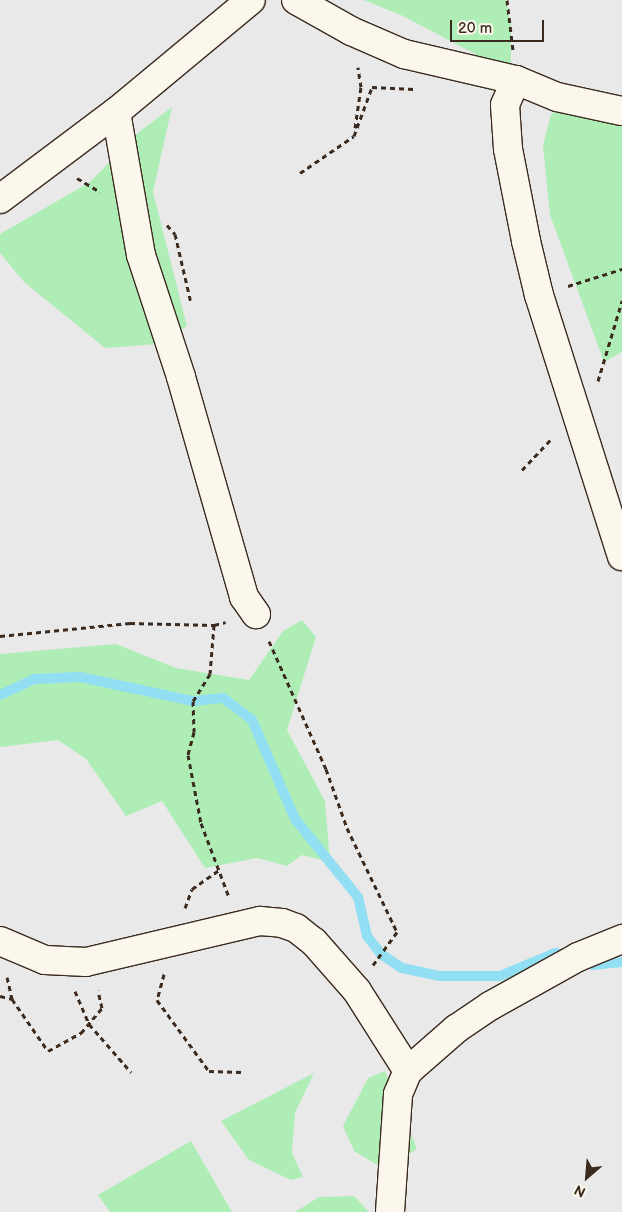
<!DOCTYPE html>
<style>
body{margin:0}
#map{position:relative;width:622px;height:1212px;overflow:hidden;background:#eae9ea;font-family:"Balsamiq Sans",sans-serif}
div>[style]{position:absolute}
.green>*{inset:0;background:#aeeeb6}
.stream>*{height:10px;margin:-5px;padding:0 5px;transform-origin:5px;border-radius:5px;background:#92def3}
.path>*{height:3px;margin-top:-1.5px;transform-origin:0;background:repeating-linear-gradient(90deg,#3b2a1e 0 5px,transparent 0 9px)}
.roads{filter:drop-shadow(1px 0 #3b2a1e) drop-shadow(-1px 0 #3b2a1e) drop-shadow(0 1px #3b2a1e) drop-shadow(0 -1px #3b2a1e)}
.minor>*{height:28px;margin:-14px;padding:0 14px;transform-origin:14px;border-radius:14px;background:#fbf7ec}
span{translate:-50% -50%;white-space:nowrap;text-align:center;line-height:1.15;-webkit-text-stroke:5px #fbf7ec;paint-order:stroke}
.north{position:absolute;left:562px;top:1152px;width:50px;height:50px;-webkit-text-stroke:4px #fbf7ec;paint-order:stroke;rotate:207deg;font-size:14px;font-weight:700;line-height:20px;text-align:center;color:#3b2a1e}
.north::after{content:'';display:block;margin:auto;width:18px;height:22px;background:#3b2a1e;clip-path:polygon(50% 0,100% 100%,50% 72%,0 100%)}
.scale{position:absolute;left:450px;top:20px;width:94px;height:22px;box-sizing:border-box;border:2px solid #3b2a1e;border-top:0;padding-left:6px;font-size:15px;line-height:18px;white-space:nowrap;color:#3b2a1e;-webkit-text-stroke:4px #fbf7ec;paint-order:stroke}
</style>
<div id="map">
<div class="green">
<div style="clip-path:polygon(364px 0,506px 0,511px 25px,511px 73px,403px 16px)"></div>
<div style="clip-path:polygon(564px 101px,622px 120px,622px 352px,604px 362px,550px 215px,543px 145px,551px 115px)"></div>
<div style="clip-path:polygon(172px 107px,153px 192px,187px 326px,158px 344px,105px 348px,24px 282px,0 253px,0 234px,90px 182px,139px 132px)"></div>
<div style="clip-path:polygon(302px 620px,316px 637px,287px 730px,325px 801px,330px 862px,302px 855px,287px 866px,257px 858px,205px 868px,162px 801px,126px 816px,86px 759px,58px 740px,0 747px,0 654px,116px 644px,176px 668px,249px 680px,283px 631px)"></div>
<div style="clip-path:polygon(385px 1071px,417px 1149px,384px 1169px,354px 1151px,343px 1126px,368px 1078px)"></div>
<div style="clip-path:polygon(314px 1073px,295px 1113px,292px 1153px,303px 1177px,291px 1180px,249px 1160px,221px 1121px)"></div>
<div style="clip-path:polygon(191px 1141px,232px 1212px,110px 1212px,98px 1195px)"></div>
<div style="clip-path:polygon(354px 1196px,369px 1212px,295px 1212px,319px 1197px)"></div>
</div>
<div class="stream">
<div style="left:0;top:695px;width:38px;rotate:-25deg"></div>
<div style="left:35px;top:679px;width:45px;rotate:-2.5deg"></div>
<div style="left:80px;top:677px;width:116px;rotate:12deg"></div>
<div style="left:193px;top:701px;width:30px;rotate:-6deg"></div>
<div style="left:223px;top:698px;width:36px;rotate:37deg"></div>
<div style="left:252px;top:720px;width:108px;rotate:66.5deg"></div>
<div style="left:295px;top:819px;width:100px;rotate:51.1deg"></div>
<div style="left:358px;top:897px;width:40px;rotate:77deg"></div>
<div style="left:367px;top:936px;width:23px;rotate:52deg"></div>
<div style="left:381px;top:954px;width:25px;rotate:34deg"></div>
<div style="left:402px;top:968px;width:39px;rotate:12deg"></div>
<div style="left:440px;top:976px;width:60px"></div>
<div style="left:500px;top:976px;width:60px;rotate:-22.7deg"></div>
<div style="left:555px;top:953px;width:13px;rotate:9deg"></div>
<div style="left:584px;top:960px;width:10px;rotate:29deg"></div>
<div style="left:593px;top:965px;width:29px;rotate:-6deg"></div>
</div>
<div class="path">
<div style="left:507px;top:0;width:50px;rotate:83.2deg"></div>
<div style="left:355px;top:128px;width:41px;rotate:-81.7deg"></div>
<div style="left:361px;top:87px;width:20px;rotate:-99deg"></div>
<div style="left:300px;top:173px;width:65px;rotate:-34.4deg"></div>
<div style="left:354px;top:136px;width:52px;rotate:-69.8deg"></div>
<div style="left:372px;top:87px;width:42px;rotate:2.7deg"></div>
<div style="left:77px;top:178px;width:27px;rotate:31deg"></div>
<div style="left:167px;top:225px;width:12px;rotate:48deg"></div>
<div style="left:175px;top:234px;width:71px;rotate:76.9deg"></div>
<div style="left:568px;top:286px;width:57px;rotate:-17.5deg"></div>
<div style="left:598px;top:381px;width:84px;rotate:-73.3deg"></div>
<div style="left:522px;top:470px;width:44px;rotate:-46.8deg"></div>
<div style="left:214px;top:625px;width:49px;rotate:94.7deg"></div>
<div style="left:210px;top:674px;width:32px;rotate:122deg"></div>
<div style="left:193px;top:701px;width:31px;rotate:88deg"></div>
<div style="left:194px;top:732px;width:24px;rotate:105deg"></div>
<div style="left:188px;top:755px;width:69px;rotate:79.2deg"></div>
<div style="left:201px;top:823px;width:79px;rotate:69.3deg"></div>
<div style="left:0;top:636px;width:131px;rotate:-5.7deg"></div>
<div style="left:130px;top:623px;width:84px;rotate:1.4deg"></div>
<div style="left:214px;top:625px;width:12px;rotate:-14deg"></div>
<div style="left:269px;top:641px;width:140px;rotate:66deg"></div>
<div style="left:326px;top:769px;width:63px;rotate:70.4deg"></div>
<div style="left:347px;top:828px;width:115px;rotate:64.3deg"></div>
<div style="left:397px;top:932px;width:41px;rotate:126deg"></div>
<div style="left:185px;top:908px;width:20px;rotate:-70deg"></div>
<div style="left:192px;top:889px;width:33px;rotate:-35deg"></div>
<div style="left:164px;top:974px;width:27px;rotate:105deg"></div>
<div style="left:157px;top:1000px;width:88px;rotate:53.8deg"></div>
<div style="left:209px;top:1071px;width:32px;rotate:2deg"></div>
<div style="left:7px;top:977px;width:23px;rotate:77deg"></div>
<div style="left:12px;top:999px;width:63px;rotate:55.3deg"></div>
<div style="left:48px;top:1051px;width:38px;rotate:-29deg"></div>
<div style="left:81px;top:1033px;width:33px;rotate:-50deg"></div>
<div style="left:102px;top:1008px;width:18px;rotate:-103deg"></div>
<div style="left:75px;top:991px;width:36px;rotate:67deg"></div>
<div style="left:89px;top:1024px;width:64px;rotate:48.8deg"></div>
<div style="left:0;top:996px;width:12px;rotate:14deg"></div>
</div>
<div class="roads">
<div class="minor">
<div style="left:296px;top:0;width:63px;rotate:29.4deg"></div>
<div style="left:351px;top:31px;width:58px;rotate:23.5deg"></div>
<div style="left:404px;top:54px;width:115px;rotate:13.1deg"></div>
<div style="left:516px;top:80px;width:44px;rotate:22.5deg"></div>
<div style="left:557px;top:97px;width:66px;rotate:12.2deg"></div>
<div style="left:516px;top:80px;width:27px;rotate:114deg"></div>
<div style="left:505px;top:105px;width:44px;rotate:86.1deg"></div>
<div style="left:508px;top:149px;width:94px;rotate:78.9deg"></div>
<div style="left:526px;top:241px;width:56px;rotate:76.5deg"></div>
<div style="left:539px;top:295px;width:274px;rotate:72.4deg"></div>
<div style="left:116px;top:112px;width:145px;rotate:80.1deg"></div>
<div style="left:141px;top:255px;width:128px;rotate:71.8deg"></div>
<div style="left:181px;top:377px;width:229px;rotate:74deg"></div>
<div style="left:244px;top:597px;width:21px;rotate:55deg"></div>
<div style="left:0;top:199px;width:145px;rotate:-36.9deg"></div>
<div style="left:116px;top:112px;width:175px;rotate:-39.7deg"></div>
<div style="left:0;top:941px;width:49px;rotate:22.9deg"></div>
<div style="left:45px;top:960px;width:41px;rotate:2.8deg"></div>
<div style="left:86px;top:962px;width:179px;rotate:-13.3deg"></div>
<div style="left:260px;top:921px;width:22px;rotate:5deg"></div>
<div style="left:282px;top:923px;width:15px;rotate:20deg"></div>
<div style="left:296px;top:928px;width:23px;rotate:38deg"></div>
<div style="left:314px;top:942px;width:65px;rotate:48.7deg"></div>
<div style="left:357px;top:991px;width:95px;rotate:57.5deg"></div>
<div style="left:390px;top:1212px;width:118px;rotate:-86.1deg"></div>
<div style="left:398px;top:1094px;width:25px;rotate:-67deg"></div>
<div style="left:408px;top:1071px;width:64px;rotate:-41.2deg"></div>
<div style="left:456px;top:1029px;width:41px;rotate:-34.1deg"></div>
<div style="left:490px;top:1006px;width:101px;rotate:-29.1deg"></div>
<div style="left:578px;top:957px;width:48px;rotate:-22.2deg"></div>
</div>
</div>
<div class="north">N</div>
<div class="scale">20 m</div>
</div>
